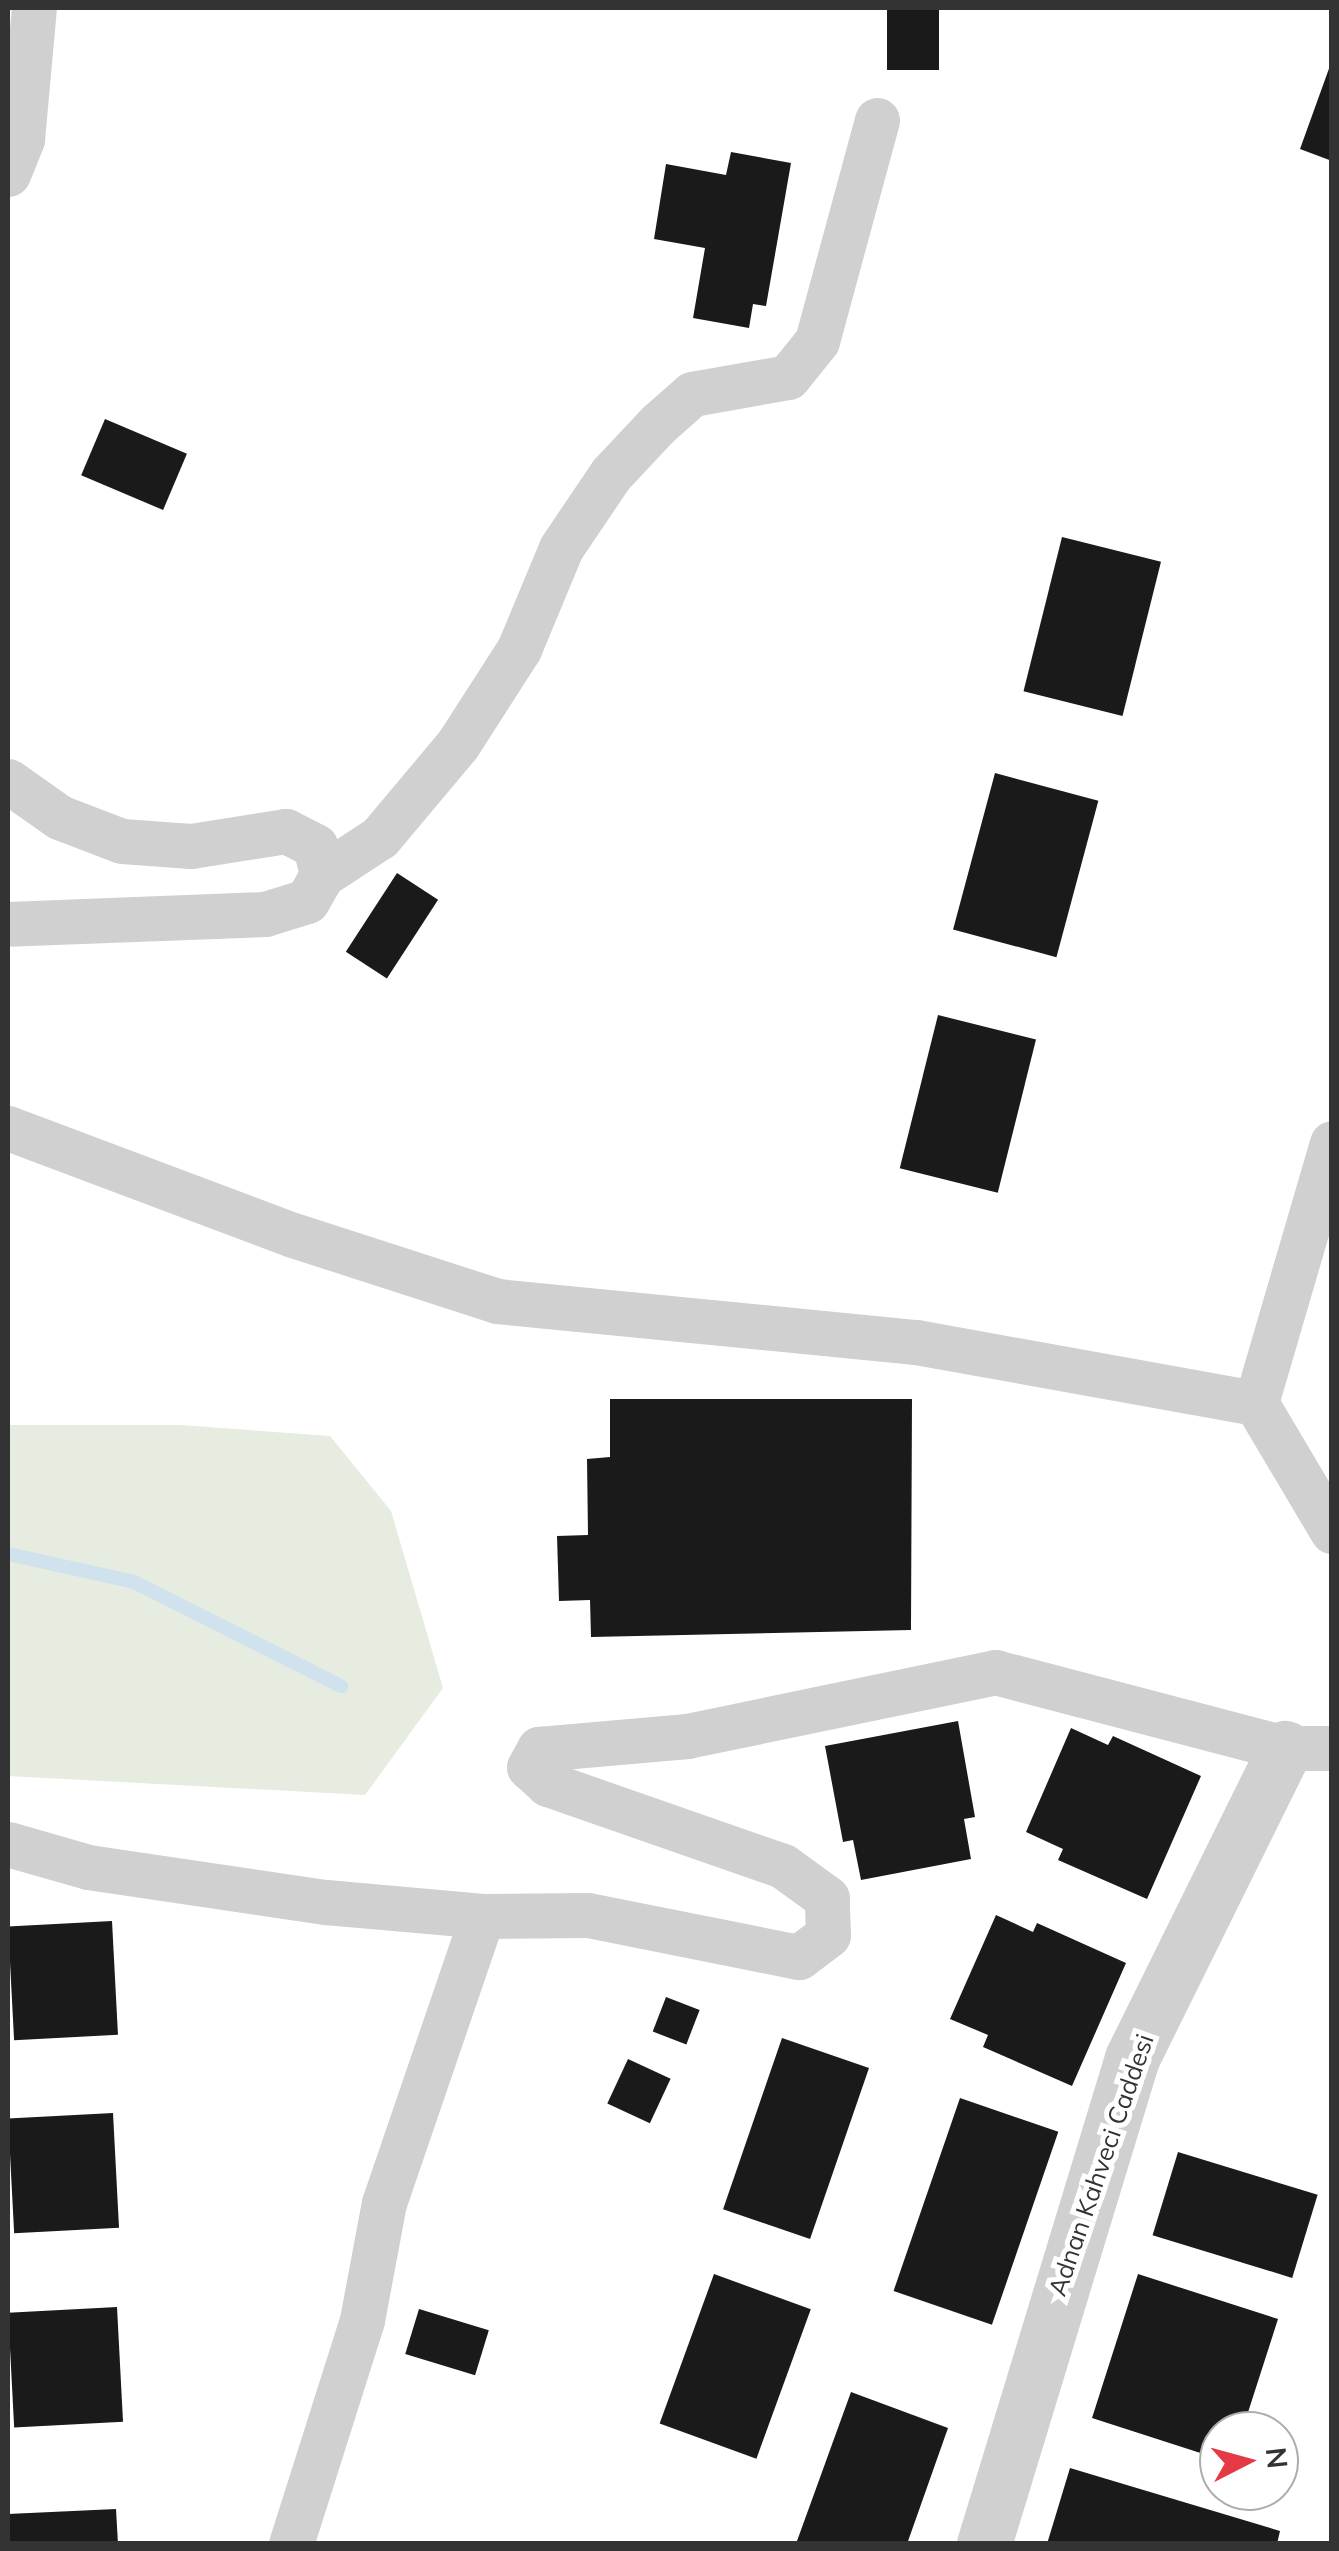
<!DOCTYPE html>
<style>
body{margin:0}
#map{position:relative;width:1339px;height:2551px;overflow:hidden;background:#fff;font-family:Mulish,sans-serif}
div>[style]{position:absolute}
.green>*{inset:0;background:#e6ecdf}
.stream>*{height:14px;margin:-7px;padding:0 7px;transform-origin:7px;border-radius:7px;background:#cfe2ee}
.building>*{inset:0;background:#1a1a1a;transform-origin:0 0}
.minor>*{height:45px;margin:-22.5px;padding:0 22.5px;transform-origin:22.5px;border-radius:22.5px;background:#d0d0d0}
.tertiary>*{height:55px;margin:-27.5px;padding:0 27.5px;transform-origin:27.5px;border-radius:27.5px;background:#d0d0d0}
span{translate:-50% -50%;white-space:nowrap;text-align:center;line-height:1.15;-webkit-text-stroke:10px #fff;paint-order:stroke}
.street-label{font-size:25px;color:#333}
.frame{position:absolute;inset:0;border:10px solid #333;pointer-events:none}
.north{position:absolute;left:1199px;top:2411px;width:100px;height:100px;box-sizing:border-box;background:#fff;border:2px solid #adadad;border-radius:50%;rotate:84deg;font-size:28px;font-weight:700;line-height:40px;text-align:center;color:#333}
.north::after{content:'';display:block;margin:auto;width:35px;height:45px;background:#e63946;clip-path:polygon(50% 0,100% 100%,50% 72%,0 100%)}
</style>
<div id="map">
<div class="green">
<div style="clip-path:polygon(8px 1425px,180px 1425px,330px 1436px,391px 1511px,443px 1688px,365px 1795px,8px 1776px)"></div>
</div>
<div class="stream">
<div style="left:8px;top:1554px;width:129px;rotate:12.5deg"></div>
<div style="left:134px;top:1582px;width:232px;rotate:26.7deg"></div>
</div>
<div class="building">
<div style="left:887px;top:8px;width:52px;height:62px"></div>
<div style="clip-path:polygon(1331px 63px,1332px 63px,1332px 161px,1300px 149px)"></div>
<div style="clip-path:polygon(731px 152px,791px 163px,766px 306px,753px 304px,749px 328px,693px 318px,705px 248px,654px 239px,666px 164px,726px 175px)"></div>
<div style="left:105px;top:419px;width:89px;height:61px;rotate:23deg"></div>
<div style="left:1062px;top:537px;width:102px;height:159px;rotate:14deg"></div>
<div style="left:995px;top:773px;width:107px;height:162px;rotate:15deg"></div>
<div style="left:397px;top:873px;width:49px;height:94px;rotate:33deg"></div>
<div style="left:938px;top:1015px;width:101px;height:158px;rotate:14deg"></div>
<div style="clip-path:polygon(610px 1399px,912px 1399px,911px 1630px,591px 1637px,590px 1600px,559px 1601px,557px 1536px,588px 1535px,587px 1459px,610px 1457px)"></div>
<div style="clip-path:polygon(958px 1721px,975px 1817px,964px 1819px,971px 1859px,861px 1880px,853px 1840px,843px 1842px,825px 1746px)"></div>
<div style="clip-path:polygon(1071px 1728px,1108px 1745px,1113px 1736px,1201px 1776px,1147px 1899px,1058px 1860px,1063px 1849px,1026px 1832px)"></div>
<div style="clip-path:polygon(996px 1915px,1033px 1932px,1037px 1923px,1126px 1963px,1072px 2086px,983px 2047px,988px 2035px,950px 2019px)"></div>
<div style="left:112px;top:1921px;width:114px;height:104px;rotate:87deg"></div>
<div style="left:666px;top:1997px;width:36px;height:37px;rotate:21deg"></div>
<div style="left:782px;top:2038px;width:92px;height:181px;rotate:19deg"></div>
<div style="left:628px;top:2059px;width:47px;height:49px;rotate:25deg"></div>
<div style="left:960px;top:2098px;width:104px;height:204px;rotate:19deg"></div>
<div style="left:113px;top:2113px;width:115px;height:105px;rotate:87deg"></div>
<div style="left:1178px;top:2152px;width:146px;height:87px;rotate:17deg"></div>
<div style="left:714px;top:2274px;width:103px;height:159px;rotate:20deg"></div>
<div style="clip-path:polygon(1138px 2274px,1278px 2319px,1242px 2431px,1219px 2431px,1219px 2459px,1092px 2418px)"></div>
<div style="left:117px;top:2307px;width:115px;height:109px;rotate:87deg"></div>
<div style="left:419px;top:2309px;width:73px;height:47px;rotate:17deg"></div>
<div style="clip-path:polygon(851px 2392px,948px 2428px,907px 2544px,797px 2541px)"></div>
<div style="clip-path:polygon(1070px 2468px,1280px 2531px,1277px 2544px,1047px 2544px)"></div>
<div style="clip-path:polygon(116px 2509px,118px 2544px,8px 2544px,8px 2514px)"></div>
</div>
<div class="minor">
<div style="left:8px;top:174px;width:38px;rotate:-68deg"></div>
<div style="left:22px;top:139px;width:132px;rotate:-84.8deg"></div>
<div style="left:8px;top:781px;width:62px;rotate:35.2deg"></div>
<div style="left:59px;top:817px;width:67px;rotate:20.9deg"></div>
<div style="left:122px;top:841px;width:69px;rotate:4.1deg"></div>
<div style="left:191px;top:846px;width:96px;rotate:-9deg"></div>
<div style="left:286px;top:831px;width:33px;rotate:27deg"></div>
<div style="left:315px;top:846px;width:30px;rotate:76deg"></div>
<div style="left:322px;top:875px;width:30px;rotate:120deg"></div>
<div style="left:307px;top:901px;width:44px;rotate:162.8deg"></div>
<div style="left:265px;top:914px;width:257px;rotate:177.8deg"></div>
<div style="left:322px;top:875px;width:69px;rotate:-33.2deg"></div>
<div style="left:380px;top:837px;width:121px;rotate:-50deg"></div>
<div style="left:458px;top:744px;width:113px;rotate:-57.3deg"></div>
<div style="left:519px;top:649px;width:109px;rotate:-67.4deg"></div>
<div style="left:561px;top:548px;width:89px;rotate:-56deg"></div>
<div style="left:611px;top:474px;width:69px;rotate:-46.8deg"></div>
<div style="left:658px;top:424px;width:45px;rotate:-41.4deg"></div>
<div style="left:692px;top:394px;width:97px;rotate:-10deg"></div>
<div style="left:788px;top:377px;width:46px;rotate:-51.1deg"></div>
<div style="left:817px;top:341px;width:229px;rotate:-74.8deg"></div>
<div style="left:8px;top:1128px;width:304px;rotate:20.6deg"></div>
<div style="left:293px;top:1235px;width:214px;rotate:17.9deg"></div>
<div style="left:497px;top:1301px;width:421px;rotate:5.6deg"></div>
<div style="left:916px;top:1342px;width:345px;rotate:10.2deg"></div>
<div style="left:1332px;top:1143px;width:271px;rotate:106.3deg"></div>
<div style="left:1256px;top:1403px;width:149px;rotate:59.3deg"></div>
<div style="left:8px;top:1844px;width:83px;rotate:16deg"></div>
<div style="left:88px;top:1867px;width:241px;rotate:8.4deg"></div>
<div style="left:326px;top:1902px;width:157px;rotate:5.1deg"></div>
<div style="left:482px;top:1916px;width:106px;rotate:-0.5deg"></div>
<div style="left:588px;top:1915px;width:215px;rotate:11.3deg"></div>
<div style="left:799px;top:1957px;width:36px;rotate:-37deg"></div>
<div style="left:828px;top:1935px;width:37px;rotate:-92deg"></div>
<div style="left:827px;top:1898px;width:54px;rotate:-144deg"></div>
<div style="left:783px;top:1866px;width:249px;rotate:-160.8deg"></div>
<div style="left:548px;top:1784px;width:25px;rotate:-138deg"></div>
<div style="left:529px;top:1767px;width:21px;rotate:-61deg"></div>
<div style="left:539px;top:1749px;width:149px;rotate:-5deg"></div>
<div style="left:687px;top:1736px;width:315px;rotate:-11.7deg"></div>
<div style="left:995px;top:1672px;width:300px;rotate:14.7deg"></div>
<div style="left:1285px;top:1748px;width:47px"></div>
<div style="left:291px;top:2544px;width:235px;rotate:-72.4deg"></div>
<div style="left:362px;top:2320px;width:119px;rotate:-79.4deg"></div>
<div style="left:384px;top:2203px;width:303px;rotate:-71.1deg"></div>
</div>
<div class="tertiary">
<div style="left:984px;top:2544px;width:508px;rotate:-73.06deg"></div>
<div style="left:1132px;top:2058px;width:346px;rotate:-63.7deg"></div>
</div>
<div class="street-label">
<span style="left:1101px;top:2165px;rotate:-71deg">Adnan Kahveci Caddesi</span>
</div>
<div class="frame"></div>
<div class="north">N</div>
</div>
